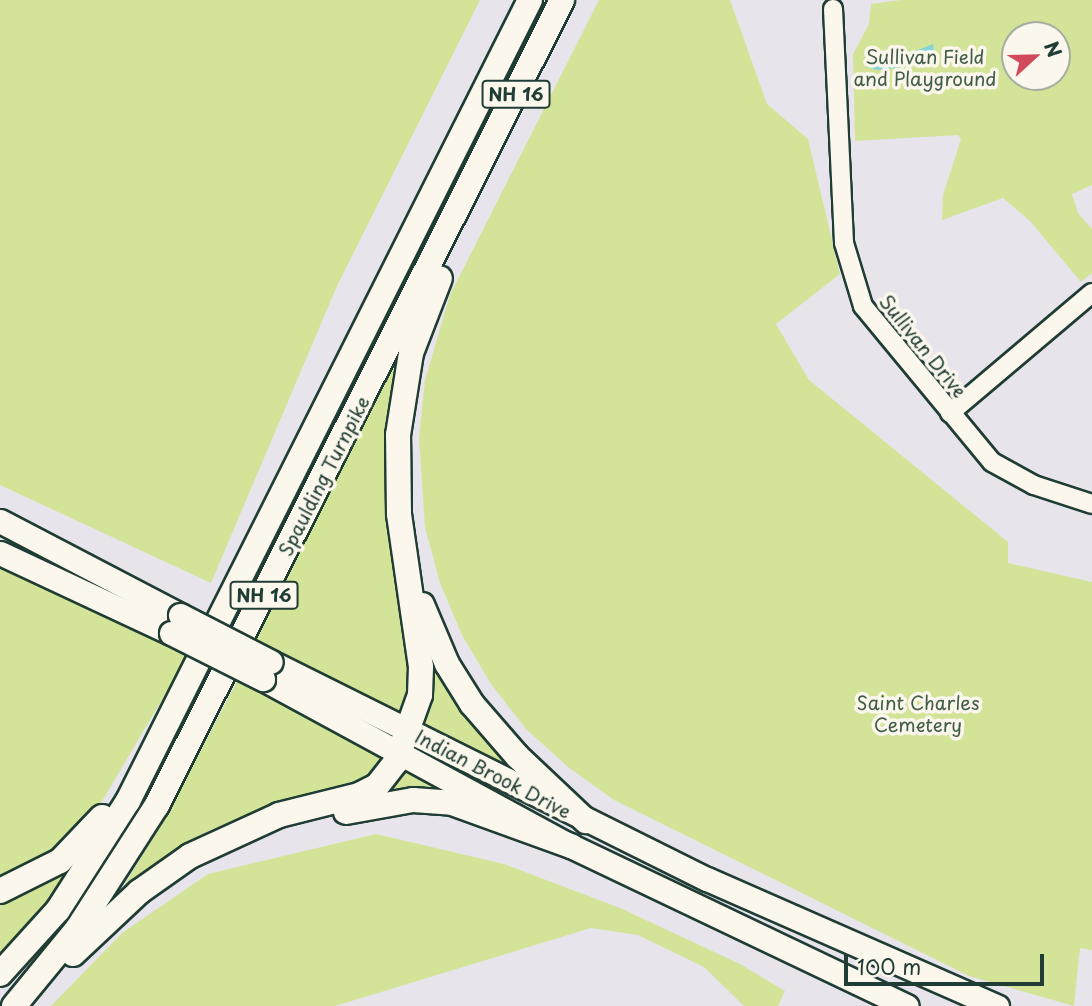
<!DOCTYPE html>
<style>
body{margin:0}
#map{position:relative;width:1092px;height:1006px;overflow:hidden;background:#e8e4eb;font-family:"Playpen Sans",sans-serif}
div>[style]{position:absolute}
.green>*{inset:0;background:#d3e498}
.water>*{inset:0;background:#83d5da}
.roads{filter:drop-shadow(2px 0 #1f3d34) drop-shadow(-2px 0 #1f3d34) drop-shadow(0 2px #1f3d34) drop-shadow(0 -2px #1f3d34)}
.minor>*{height:18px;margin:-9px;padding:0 9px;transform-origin:9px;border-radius:9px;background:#fbf7ec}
.major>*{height:23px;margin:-11.5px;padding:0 11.5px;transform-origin:11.5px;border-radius:11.5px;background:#fbf7ec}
.highway>*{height:24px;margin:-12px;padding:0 12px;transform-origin:12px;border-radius:12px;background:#fbf7ec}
.bridges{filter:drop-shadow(2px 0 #1f3d34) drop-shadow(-2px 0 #1f3d34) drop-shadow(0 2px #1f3d34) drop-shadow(0 -2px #1f3d34)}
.major-bridge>*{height:23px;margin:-11.5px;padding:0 11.5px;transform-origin:11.5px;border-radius:11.5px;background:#fbf7ec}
span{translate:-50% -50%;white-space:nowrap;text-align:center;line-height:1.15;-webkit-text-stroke:7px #fbf7ec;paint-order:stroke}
.shield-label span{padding:2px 5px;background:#fbf7ec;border:2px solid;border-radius:5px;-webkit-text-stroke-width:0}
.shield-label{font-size:18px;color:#1f3d34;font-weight:700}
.park-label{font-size:19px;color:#435e48}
.street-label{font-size:19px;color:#1f3d34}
.north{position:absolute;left:1001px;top:21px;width:70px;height:70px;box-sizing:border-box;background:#fbf7ec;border:2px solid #a3ada2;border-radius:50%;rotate:68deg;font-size:19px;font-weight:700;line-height:28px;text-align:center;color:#1f3d34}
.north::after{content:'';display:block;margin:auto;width:24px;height:32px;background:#d1495b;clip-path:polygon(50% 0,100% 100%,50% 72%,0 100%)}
.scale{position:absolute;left:844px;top:954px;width:200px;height:32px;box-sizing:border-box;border:4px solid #1f3d34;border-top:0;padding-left:9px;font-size:21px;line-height:24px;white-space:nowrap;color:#1f3d34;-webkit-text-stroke:5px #fbf7ec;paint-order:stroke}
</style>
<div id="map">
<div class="green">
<div style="clip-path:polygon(0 0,480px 0,337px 286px,211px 583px,0 485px)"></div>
<div style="clip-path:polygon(599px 0,730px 0,767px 104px,808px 139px,840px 274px,776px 324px,809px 380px,1008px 542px,1008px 563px,1092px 582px,1092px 950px,1080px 948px,1074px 1006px,969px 976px,614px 800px,568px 767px,526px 729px,491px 684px,462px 635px,440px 583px,425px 527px,419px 438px,425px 380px,450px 295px)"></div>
<div style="clip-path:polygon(evenodd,901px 0,1092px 0,1092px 185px,1072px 194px,1078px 213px,1092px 229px,1092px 273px,1081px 282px,1030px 221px,1003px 198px,942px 220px,943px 195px,961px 139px,958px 135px,855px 141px,853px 54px,869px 24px,871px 4px,901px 0,1015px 35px,1057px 35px,1057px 77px,1015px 77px,1015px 35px)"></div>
<div style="clip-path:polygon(400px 354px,415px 677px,403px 713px,255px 642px)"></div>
<div style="clip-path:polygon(0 563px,189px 654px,85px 830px,73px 842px,0 885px)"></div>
<div style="clip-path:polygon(425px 642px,526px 776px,420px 726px)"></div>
<div style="clip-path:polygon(238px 679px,387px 755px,366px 781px,245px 816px,206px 832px,171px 854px,128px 891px,123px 887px,170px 810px)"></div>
<div style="clip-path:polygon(407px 766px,456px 790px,390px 792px)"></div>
<div style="clip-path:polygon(376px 834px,504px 864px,620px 908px,740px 964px,785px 991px,778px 1006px,744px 1006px,704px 967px,638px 935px,591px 928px,335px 1006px,51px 1006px,122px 933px,208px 874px)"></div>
<div style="clip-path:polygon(63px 869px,66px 872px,46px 902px,0 960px,0 896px)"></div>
</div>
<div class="water">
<div style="clip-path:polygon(933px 44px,935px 58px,930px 64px,878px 70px,866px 67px,868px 54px,883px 52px,893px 60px)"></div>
</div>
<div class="roads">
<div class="minor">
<div style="left:833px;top:9px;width:234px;rotate:87.3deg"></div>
<div style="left:844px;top:243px;width:66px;rotate:73.2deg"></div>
<div style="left:863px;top:306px;width:202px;rotate:50.4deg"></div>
<div style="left:992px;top:462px;width:48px;rotate:28.7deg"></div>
<div style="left:1034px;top:485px;width:61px;rotate:18.1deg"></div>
<div style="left:950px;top:413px;width:186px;rotate:-40.2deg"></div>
</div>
<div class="major">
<div style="left:0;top:521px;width:203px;rotate:27.6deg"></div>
<div style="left:0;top:553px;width:189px;rotate:25.1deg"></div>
<div style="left:271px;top:662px;width:487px;rotate:26.5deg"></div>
<div style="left:707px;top:879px;width:317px;rotate:23.7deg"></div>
<div style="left:263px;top:679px;width:350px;rotate:28.5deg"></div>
<div style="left:571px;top:846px;width:372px;rotate:25.5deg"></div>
</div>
<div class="highway">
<div style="left:422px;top:605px;width:64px;rotate:67deg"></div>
<div style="left:447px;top:664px;width:47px;rotate:58deg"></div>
<div style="left:472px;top:704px;width:69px;rotate:49.1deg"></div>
<div style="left:517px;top:756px;width:95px;rotate:43.3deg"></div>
<div style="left:346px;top:812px;width:68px;rotate:-10.2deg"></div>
<div style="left:413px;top:800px;width:39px;rotate:4deg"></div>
<div style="left:452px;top:803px;width:127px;rotate:19.9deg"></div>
<div style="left:0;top:891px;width:67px;rotate:-26.6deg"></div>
<div style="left:60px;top:861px;width:61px;rotate:-46.3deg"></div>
<div style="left:73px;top:954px;width:91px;rotate:-43.2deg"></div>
<div style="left:139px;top:892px;width:62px;rotate:-35.2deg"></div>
<div style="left:190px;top:856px;width:98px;rotate:-24.7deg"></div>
<div style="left:279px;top:815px;width:82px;rotate:-14deg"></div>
<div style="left:359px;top:795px;width:20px;rotate:-27deg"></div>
<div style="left:377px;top:786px;width:31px;rotate:-52deg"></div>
<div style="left:396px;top:762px;width:71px;rotate:-70.3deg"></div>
<div style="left:420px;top:695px;width:28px;rotate:-88deg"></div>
<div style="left:421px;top:667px;width:155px;rotate:-98.2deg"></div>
<div style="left:399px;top:514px;width:79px;rotate:-90.7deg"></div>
<div style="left:398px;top:435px;width:83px;rotate:-81deg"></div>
<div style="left:411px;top:353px;width:80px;rotate:-68.9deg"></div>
<div style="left:0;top:974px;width:86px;rotate:-47.8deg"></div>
<div style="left:58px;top:910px;width:130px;rotate:-57.3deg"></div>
<div style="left:128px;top:801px;width:896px;rotate:-63.35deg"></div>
<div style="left:14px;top:1006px;width:101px;rotate:-50.6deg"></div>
<div style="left:78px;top:928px;width:146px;rotate:-57.3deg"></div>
<div style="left:157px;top:805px;width:901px;rotate:-63.29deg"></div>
</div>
</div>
<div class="bridges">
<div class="major-bridge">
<div style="left:180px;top:615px;width:102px;rotate:27.3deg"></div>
<div style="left:171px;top:633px;width:103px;rotate:26.6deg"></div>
</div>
</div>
<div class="shield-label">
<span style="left:516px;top:94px">NH 16</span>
<span style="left:264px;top:595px">NH 16</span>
</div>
<div class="park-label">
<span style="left:925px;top:68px">Sullivan Field<br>and Playground</span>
<span style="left:918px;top:714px">Saint Charles<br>Cemetery</span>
</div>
<div class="street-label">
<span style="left:923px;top:346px;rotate:51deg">Sullivan Drive</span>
<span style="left:324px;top:476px;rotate:-63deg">Spaulding Turnpike</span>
<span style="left:493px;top:774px;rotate:27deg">Indian Brook Drive</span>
</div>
<div class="north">N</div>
<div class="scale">100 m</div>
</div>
